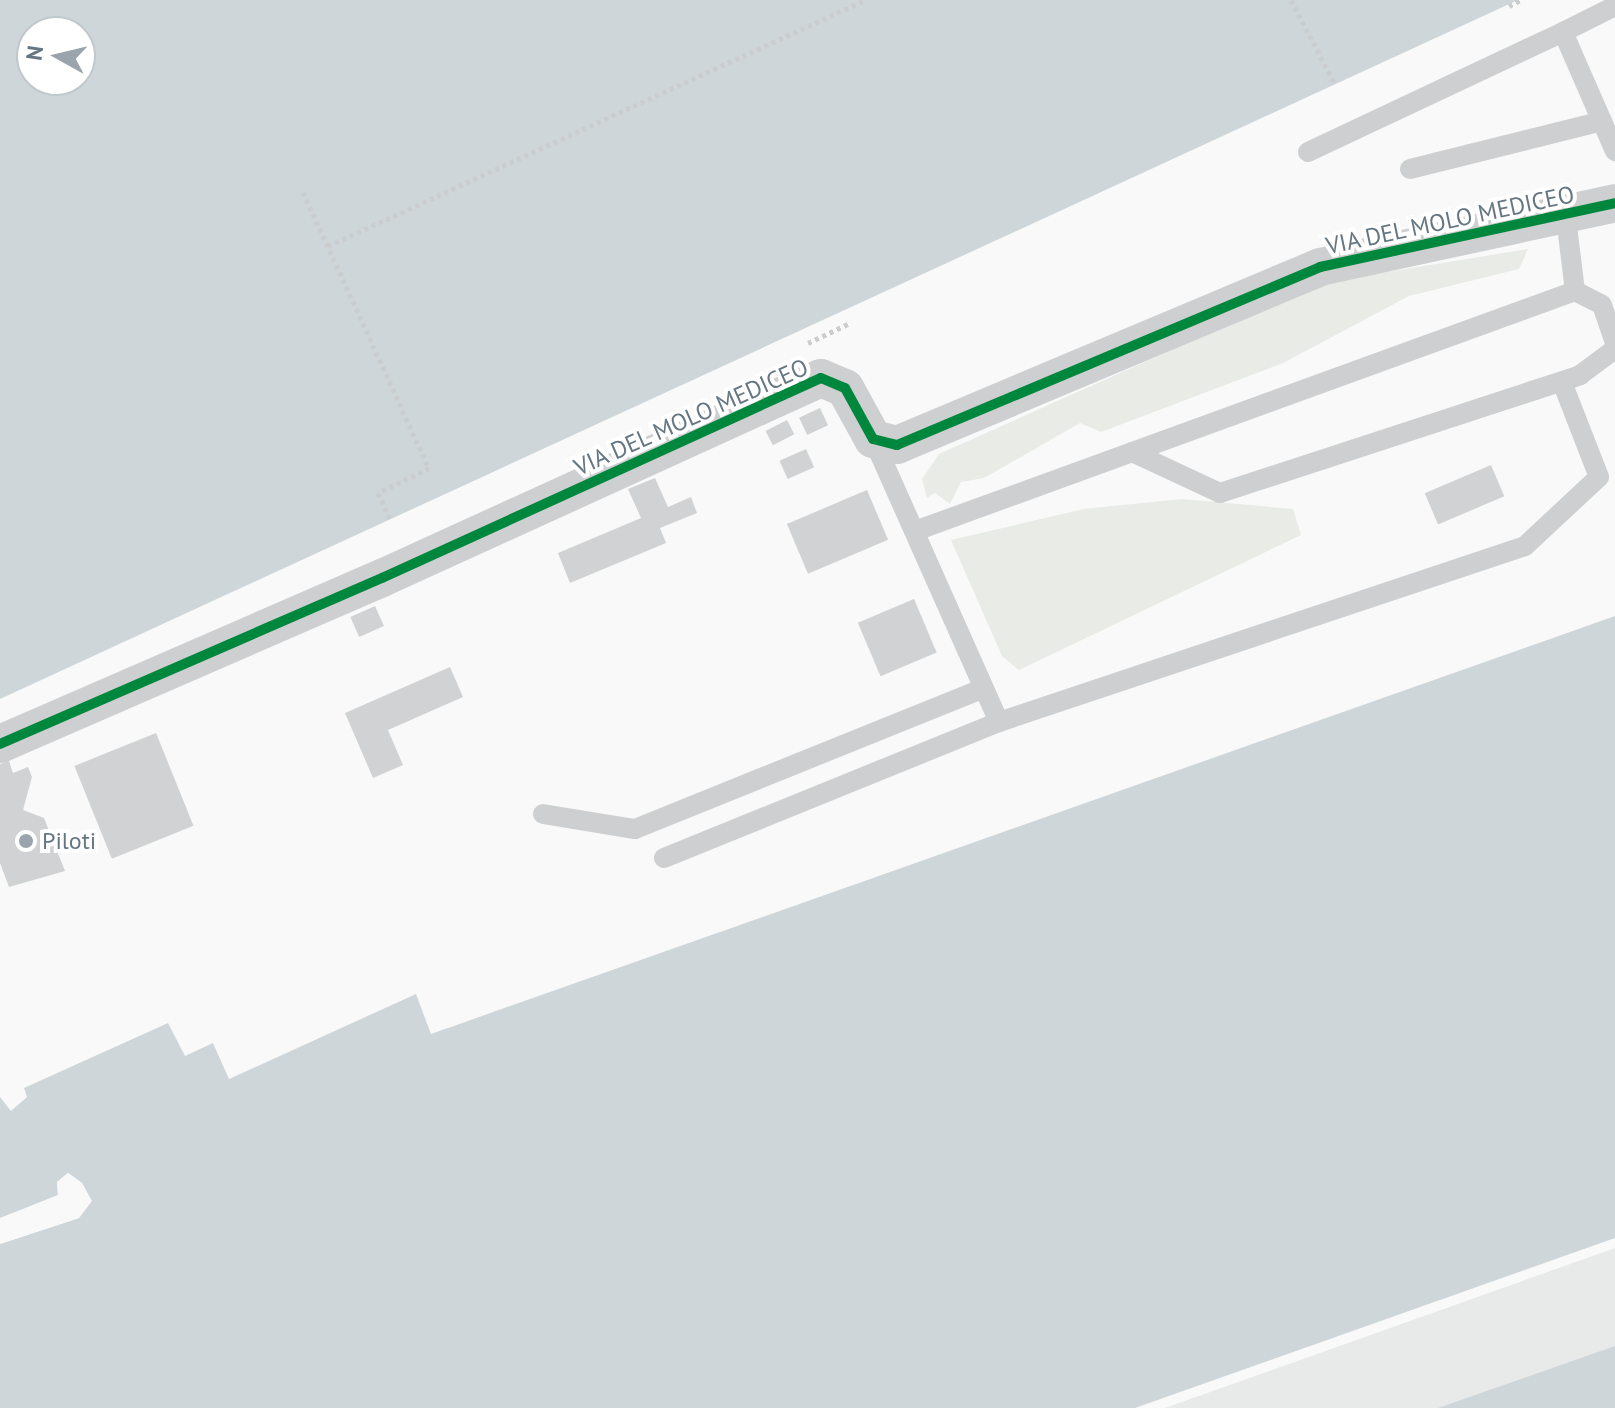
<!DOCTYPE html>
<style>
body{margin:0}
#map{position:relative;width:1615px;height:1408px;overflow:hidden;background:#f9f9f9;font-family:"PT Sans",sans-serif}
div>[style]{position:absolute}
.built>*{inset:0;background:#e8e9e9}
.green>*{inset:0;background:#e8ebe6}
.water>*{inset:0;background:#ced6d9}
.pier>*{inset:0;background:#f9f9f9}
.building>*{inset:0;background:#d0d2d3;transform-origin:0 0}
.path>*{height:5px;margin-top:-2.5px;transform-origin:0;background:repeating-linear-gradient(90deg,#cbcccd 0 4px,transparent 0 8px)}
.lane>*{height:20px;margin:-10px;padding:0 10px;transform-origin:10px;border-radius:10px;background:#cecfd0}
.street>*{height:38px;margin:-19px;padding:0 19px;transform-origin:19px;border-radius:19px;background:#cecfd0}
.cycleway>*{height:10px;margin:-5px;padding:0 5px;transform-origin:5px;border-radius:5px;background:#00873e}
.dots>*{width:22px;height:22px;translate:-50% -50%;box-sizing:border-box;border:4px solid #fff;border-radius:50%}
span{translate:-50% -50%;white-space:nowrap;text-align:center;line-height:1.15;-webkit-text-stroke:8px #fff;paint-order:stroke}
.street-label{font-size:24px;color:#657683}
.poi-label{font-size:24px;color:#657683}
.left{translate:0 -50%;text-align:left}
.north{position:absolute;left:16px;top:16px;width:80px;height:80px;box-sizing:border-box;background:#fff;border:2px solid #c1c8cd;border-radius:50%;rotate:278deg;font-size:22px;font-weight:700;line-height:32px;text-align:center;color:#657683}
.north::after{content:'';display:block;margin:auto;width:28px;height:36px;background:#99a4ac;clip-path:polygon(50% 0,100% 100%,50% 72%,0 100%)}
</style>
<div id="map">
<div class="built">
<div style="clip-path:polygon(1615px 1248px,1615px 1408px,1165px 1408px)"></div>
</div>
<div class="green">
<div style="clip-path:polygon(1528px 249px,1519px 269px,1409px 296px,1283px 363px,1101px 432px,1080px 423px,984px 478px,961px 482px,950px 504px,935px 493px,927px 498px,922px 479px,939px 454px,1232px 323px,1338px 280px)"></div>
<div style="clip-path:polygon(1182px 499px,1293px 509px,1301px 535px,1019px 670px,1002px 656px,951px 540px,1084px 509px)"></div>
</div>
<div class="water">
<div style="clip-path:polygon(evenodd,0 0,1518px 0,0 699px,0 0,80px 32px,80px 80px,32px 80px,32px 32px,80px 32px)"></div>
<div style="clip-path:polygon(1615px 616px,1615px 1238px,1135px 1408px,0 1408px,0 1244px,79px 1218px,91px 1201px,82px 1183px,68px 1173px,57px 1182px,58px 1195px,0 1218px,0 1097px,11px 1111px,27px 1097px,24px 1088px,168px 1023px,185px 1056px,213px 1043px,229px 1079px,416px 994px,431px 1034px)"></div>
<div style="clip-path:polygon(1615px 1346px,1615px 1408px,1438px 1408px)"></div>
</div>
<div class="pier">
<div style="clip-path:polygon(68px 1173px,82px 1183px,92px 1201px,79px 1218px,0 1244px,76px 1214px,87px 1201px,68px 1178px,61px 1184px,60px 1199px,0 1222px,58px 1195px,57px 1182px)"></div>
</div>
<div class="building">
<div style="left:820px;top:408px;width:19px;height:23px;rotate:65deg"></div>
<div style="left:787px;top:420px;width:16px;height:24px;rotate:63deg"></div>
<div style="left:806px;top:449px;width:20px;height:29px;rotate:66deg"></div>
<div style="left:1491px;top:465px;width:34px;height:72px;rotate:67deg"></div>
<div style="clip-path:polygon(655px 478px,668px 507px,691px 497px,697px 513px,660px 528px,666px 543px,570px 583px,558px 553px,641px 518px,628px 489px)"></div>
<div style="left:867px;top:490px;width:54px;height:87px;rotate:67deg"></div>
<div style="left:914px;top:599px;width:58px;height:61px;rotate:67deg"></div>
<div style="left:375px;top:606px;width:22px;height:27px;rotate:66deg"></div>
<div style="clip-path:polygon(450px 667px,463px 697px,388px 730px,403px 765px,373px 778px,345px 713px)"></div>
<div style="left:156px;top:733px;width:100px;height:88px;rotate:68deg"></div>
<div style="clip-path:polygon(9px 761px,13px 773px,28px 767px,32px 777px,23px 810px,44px 818px,65px 871px,9px 887px,0 863px,0 764px)"></div>
</div>
<div class="path">
<div style="left:1291px;top:0;width:95px;rotate:62.4deg"></div>
<div style="left:1509px;top:6px;width:13px;rotate:-27deg"></div>
<div style="left:303px;top:192px;width:303px;rotate:65.5deg"></div>
<div style="left:429px;top:468px;width:57px;rotate:153.9deg"></div>
<div style="left:378px;top:493px;width:31px;rotate:65deg"></div>
<div style="left:328px;top:246px;width:591px;rotate:-24.61deg"></div>
<div style="left:808px;top:343px;width:47px;rotate:-25.5deg"></div>
</div>
<div class="lane">
<div style="left:1615px;top:6px;width:58px;rotate:153.4deg"></div>
<div style="left:1563px;top:32px;width:130px;rotate:66.4deg"></div>
<div style="left:1308px;top:152px;width:282px;rotate:-25.2deg"></div>
<div style="left:1410px;top:169px;width:198px;rotate:-14deg"></div>
<div style="left:1575px;top:291px;width:30px;rotate:27deg"></div>
<div style="left:1602px;top:305px;width:39px;rotate:71deg"></div>
<div style="left:873px;top:439px;width:310px;rotate:66deg"></div>
<div style="left:1132px;top:452px;width:97px;rotate:25deg"></div>
<div style="left:1220px;top:493px;width:379px;rotate:-18.1deg"></div>
<div style="left:1580px;top:375px;width:44px;rotate:-36.6deg"></div>
<div style="left:915px;top:531px;width:702px;rotate:-19.98deg"></div>
<div style="left:1575px;top:291px;width:74px;rotate:-97deg"></div>
<div style="left:543px;top:814px;width:93px;rotate:9.3deg"></div>
<div style="left:635px;top:829px;width:376px;rotate:-22deg"></div>
<div style="left:664px;top:858px;width:362px;rotate:-22.1deg"></div>
<div style="left:999px;top:722px;width:555px;rotate:-18.5deg"></div>
<div style="left:1525px;top:546px;width:101px;rotate:-43deg"></div>
<div style="left:1599px;top:477px;width:102px;rotate:-111.3deg"></div>
</div>
<div class="street">
<div style="left:0;top:744px;width:417px;rotate:-23.5deg"></div>
<div style="left:382px;top:578px;width:482px;rotate:-24.5deg"></div>
<div style="left:821px;top:378px;width:26px;rotate:23deg"></div>
<div style="left:845px;top:388px;width:58px;rotate:61.2deg"></div>
<div style="left:873px;top:439px;width:25px;rotate:14deg"></div>
<div style="left:897px;top:445px;width:459px;rotate:-22.8deg"></div>
<div style="left:1320px;top:267px;width:302px;rotate:-12.2deg"></div>
</div>
<div class="cycleway">
<div style="left:0;top:744px;width:417px;rotate:-23.5deg"></div>
<div style="left:382px;top:578px;width:482px;rotate:-24.5deg"></div>
<div style="left:821px;top:378px;width:26px;rotate:23deg"></div>
<div style="left:845px;top:388px;width:58px;rotate:61.2deg"></div>
<div style="left:873px;top:439px;width:25px;rotate:14deg"></div>
<div style="left:897px;top:445px;width:459px;rotate:-22.8deg"></div>
<div style="left:1320px;top:267px;width:302px;rotate:-12.2deg"></div>
</div>
<div class="dots">
<div style="left:26px;top:841px;background:#99a4ac"></div>
</div>
<div class="street-label">
<span style="left:1450px;top:220px;rotate:-12deg">VIA DEL MOLO MEDICEO</span>
<span style="left:691px;top:417px;rotate:-24deg">VIA DEL MOLO MEDICEO</span>
</div>
<div class="poi-label">
<span class="left" style="left:42px;top:841px">Piloti</span>
</div>
<div class="north">N</div>
</div>
